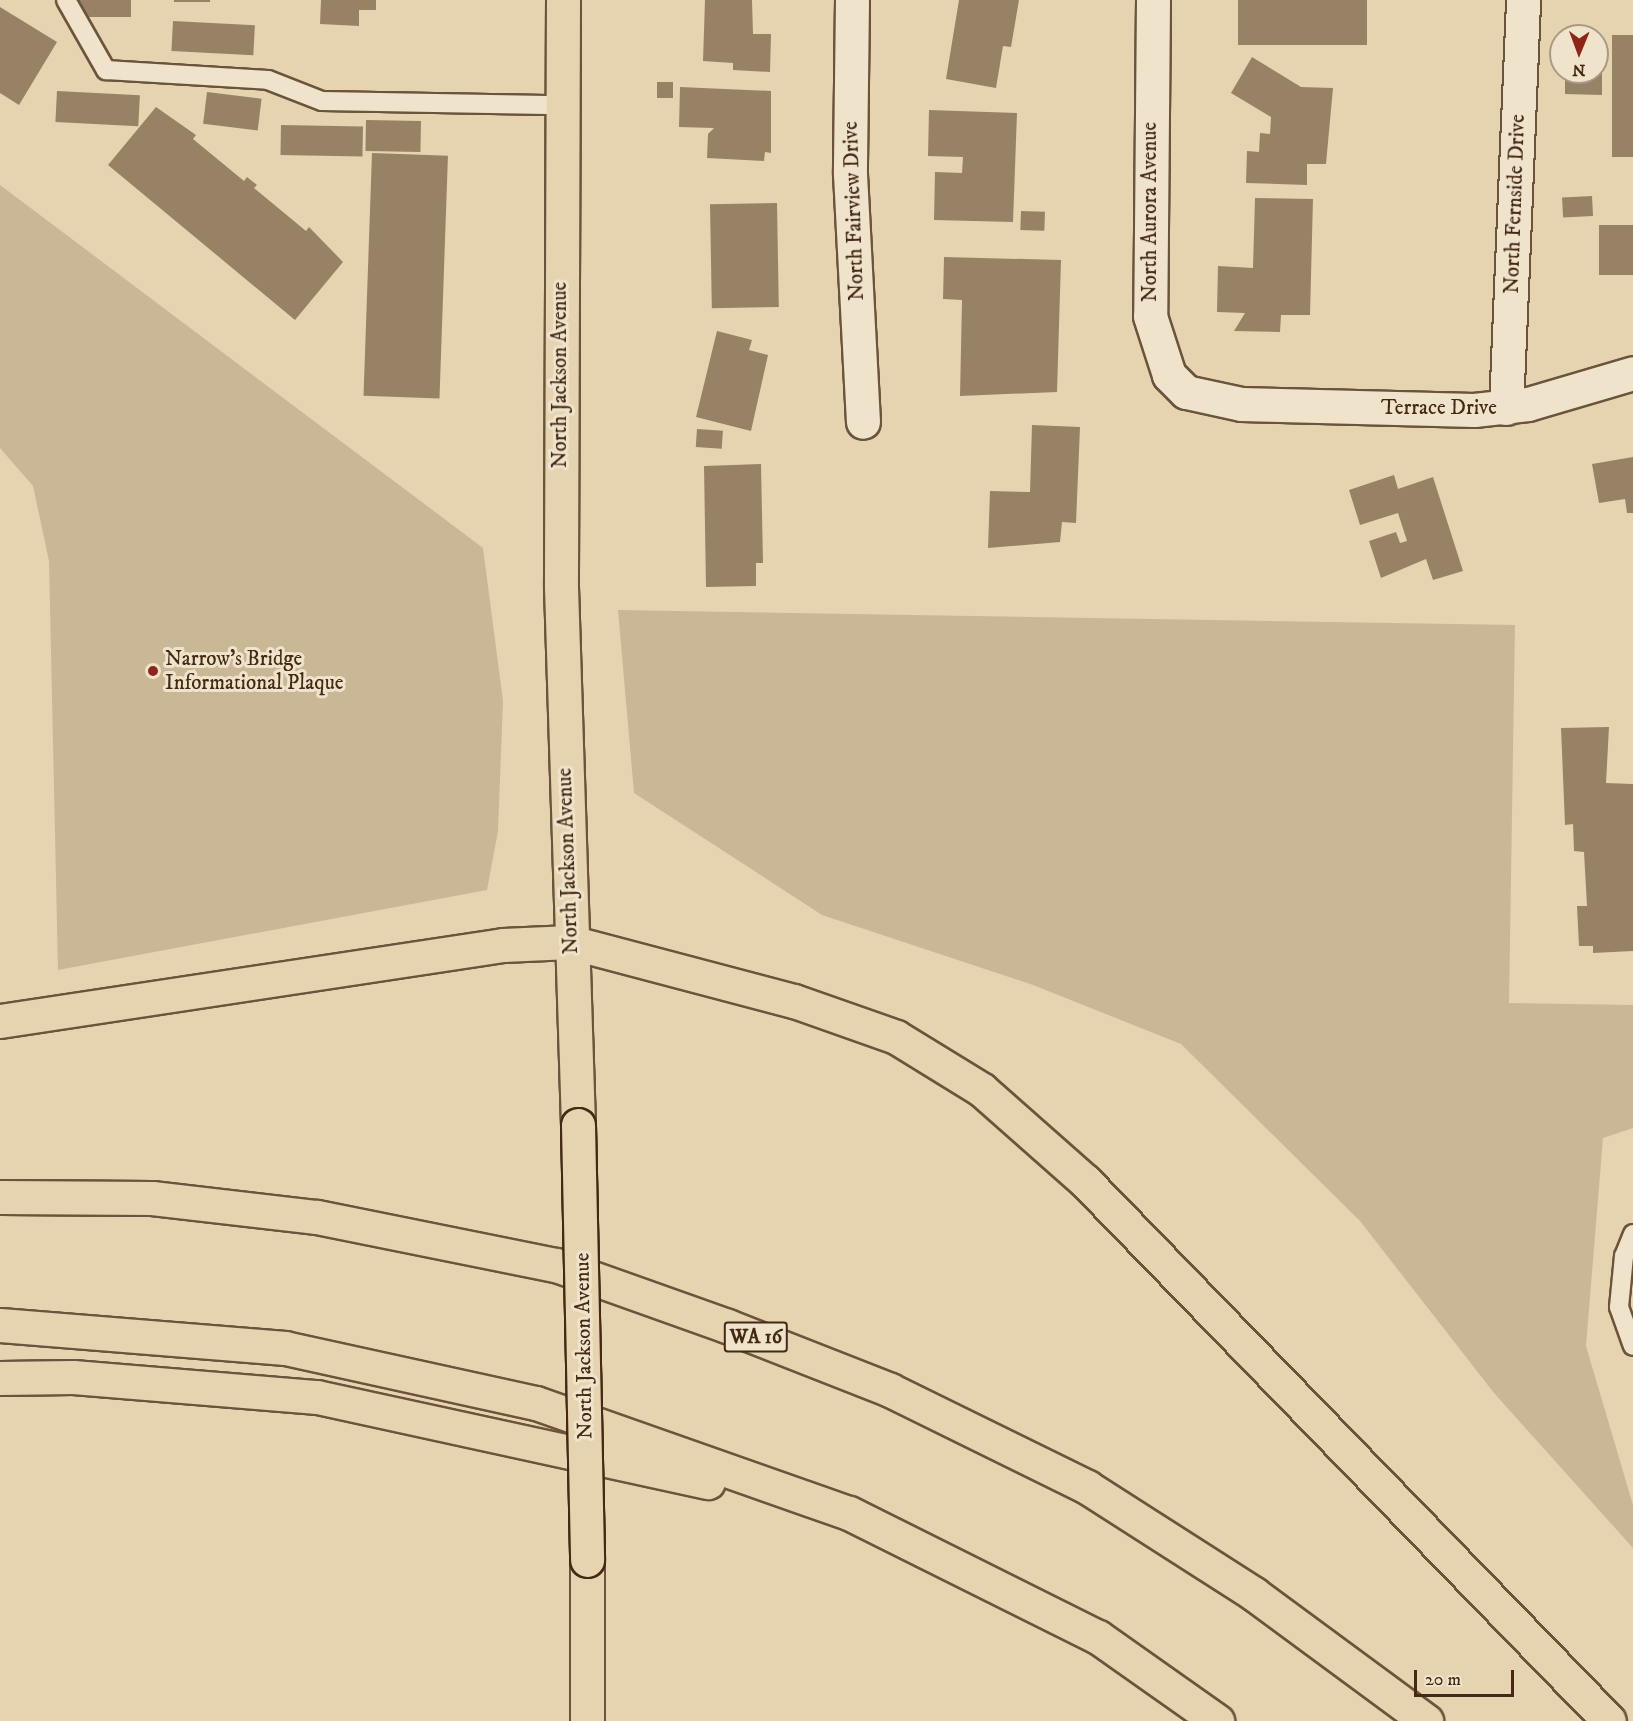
<!DOCTYPE html>
<style>
body{margin:0}
#map{position:relative;width:1633px;height:1721px;overflow:hidden;background:#e6d4b0;font-family:"IM FELL DW Pica",serif}
div>[style]{position:absolute}
.green>*{inset:0;background:#cab796}
.building>*{inset:0;background:#988266;transform-origin:0 0}
.roads{filter:drop-shadow(2px 0 #6c543c) drop-shadow(-2px 0 #6c543c) drop-shadow(0 2px #6c543c) drop-shadow(0 -2px #6c543c)}
.lane>*{height:18px;margin:-9px;padding:0 9px;transform-origin:9px;border-radius:9px;background:#efe3cc}
.street>*{height:33px;margin:-16.5px;padding:0 16.5px;transform-origin:16.5px;border-radius:16.5px;background:#efe3cc}
.primary>*{height:33px;margin:-16.5px;padding:0 16.5px;transform-origin:16.5px;border-radius:16.5px;background:#e6d4b0}
.highway>*{height:33px;margin:-16.5px;padding:0 16.5px;transform-origin:16.5px;border-radius:16.5px;background:#e6d4b0}
.bridges{filter:drop-shadow(2px 0 #442915) drop-shadow(-2px 0 #442915) drop-shadow(0 2px #442915) drop-shadow(0 -2px #442915)}
.primary-bridge>*{height:33px;margin:-16.5px;padding:0 16.5px;transform-origin:16.5px;border-radius:16.5px;background:#e6d4b0}
.dots>*{width:16px;height:16px;translate:-50% -50%;box-sizing:border-box;border:3px solid #efe3cc;border-radius:50%}
span{translate:-50% -50%;white-space:nowrap;text-align:center;line-height:1.15;-webkit-text-stroke:6px #efe3cc;paint-order:stroke}
.shield-label span{padding:2px 4px;background:#efe3cc;border:2px solid;border-radius:4px;-webkit-text-stroke-width:0}
.shield-label{font-size:20px;color:#442915;font-weight:700}
.street-label{font-size:21px;color:#442915}
.poi-label{font-size:21px;color:#442915}
.left{translate:0 -50%;text-align:left}
.north{position:absolute;left:1549px;top:24px;width:60px;height:60px;box-sizing:border-box;background:#efe3cc;border:2px solid #ab9983;border-radius:50%;rotate:181deg;font-size:16px;font-weight:700;line-height:24px;text-align:center;color:#442915}
.north::after{content:'';display:block;margin:auto;width:21px;height:27px;background:#8f2418;clip-path:polygon(50% 0,100% 100%,50% 72%,0 100%)}
.scale{position:absolute;left:1414px;top:1670px;width:100px;height:27px;box-sizing:border-box;border:3px solid #442915;border-top:0;padding-left:8px;font-size:18px;line-height:21px;white-space:nowrap;color:#442915;-webkit-text-stroke:4px #efe3cc;paint-order:stroke}
</style>
<div id="map">
<div class="green">
<div style="clip-path:polygon(0 185px,483px 548px,503px 701px,498px 831px,487px 890px,58px 970px,49px 561px,33px 486px,0 448px)"></div>
<div style="clip-path:polygon(618px 610px,1515px 625px,1509px 1003px,1633px 1005px,1633px 1128px,1603px 1138px,1586px 1346px,1633px 1505px,1633px 1548px,1494px 1393px,1360px 1221px,1181px 1044px,1033px 985px,822px 915px,634px 793px)"></div>
</div>
<div class="building">
<div style="left:75px;top:0;width:56px;height:17px"></div>
<div style="left:174px;top:0;width:36px;height:2px"></div>
<div style="clip-path:polygon(321px 0,376px 0,376px 10px,359px 10px,359px 26px,320px 24px)"></div>
<div style="clip-path:polygon(705px 0,752px 0,753px 34px,771px 34px,770px 72px,733px 70px,733px 63px,703px 61px)"></div>
<div style="clip-path:polygon(959px 0,1019px 0,1011px 47px,1003px 46px,996px 88px,946px 79px)"></div>
<div style="left:1238px;top:0;width:129px;height:45px"></div>
<div style="clip-path:polygon(0 7px,57px 42px,19px 105px,0 93px)"></div>
<div style="left:173px;top:21px;width:82px;height:30px;rotate:3deg"></div>
<div style="left:1612px;top:35px;width:21px;height:122px"></div>
<div style="clip-path:polygon(1252px 57px,1301px 87px,1333px 88px,1326px 164px,1307px 164px,1307px 185px,1246px 183px,1247px 151px,1259px 152px,1260px 133px,1270px 134px,1271px 117px,1231px 93px)"></div>
<div style="clip-path:polygon(1597px 57px,1602px 57px,1602px 95px,1565px 94px,1565px 72px,1597px 72px)"></div>
<div style="left:673px;top:82px;width:16px;height:16px;rotate:90deg"></div>
<div style="clip-path:polygon(680px 87px,771px 91px,771px 153px,765px 152px,764px 161px,707px 158px,708px 134px,714px 128px,679px 127px)"></div>
<div style="left:57px;top:91px;width:83px;height:31px;rotate:3deg"></div>
<div style="left:207px;top:92px;width:55px;height:32px;rotate:7deg"></div>
<div style="clip-path:polygon(156px 107px,196px 135px,193px 139px,244px 181px,247px 177px,257px 185px,254px 188px,306px 231px,309px 227px,343px 262px,295px 320px,108px 165px)"></div>
<div style="clip-path:polygon(929px 110px,1017px 113px,1013px 222px,934px 220px,935px 172px,962px 173px,963px 157px,928px 156px)"></div>
<div style="left:366px;top:120px;width:55px;height:31px;rotate:1deg"></div>
<div style="left:281px;top:125px;width:82px;height:30px;rotate:1deg"></div>
<div style="left:372px;top:153px;width:76px;height:243px;rotate:2deg"></div>
<div style="left:1592px;top:196px;width:20px;height:30px;rotate:87deg"></div>
<div style="clip-path:polygon(1255px 198px,1313px 199px,1310px 315px,1281px 315px,1280px 332px,1234px 331px,1245px 313px,1217px 312px,1218px 266px,1253px 268px)"></div>
<div style="left:777px;top:203px;width:104px;height:67px;rotate:89deg"></div>
<div style="left:1021px;top:211px;width:24px;height:19px;rotate:2deg"></div>
<div style="left:1599px;top:225px;width:34px;height:50px"></div>
<div style="clip-path:polygon(944px 257px,1061px 260px,1057px 392px,960px 396px,962px 300px,943px 299px)"></div>
<div style="clip-path:polygon(717px 331px,752px 340px,749px 350px,768px 355px,751px 431px,696px 417px)"></div>
<div style="clip-path:polygon(1032px 425px,1080px 427px,1076px 523px,1062px 522px,1060px 542px,988px 548px,990px 491px,1030px 492px)"></div>
<div style="left:697px;top:429px;width:26px;height:18px;rotate:4deg"></div>
<div style="clip-path:polygon(1633px 457px,1633px 513px,1627px 513px,1625px 499px,1599px 503px,1592px 464px)"></div>
<div style="clip-path:polygon(761px 464px,763px 563px,756px 563px,756px 586px,706px 587px,704px 466px)"></div>
<div style="clip-path:polygon(1394px 475px,1398px 489px,1433px 477px,1463px 571px,1433px 580px,1426px 559px,1381px 578px,1369px 541px,1396px 532px,1400px 543px,1407px 541px,1398px 513px,1360px 525px,1349px 490px)"></div>
<div style="clip-path:polygon(1609px 727px,1606px 783px,1633px 784px,1633px 951px,1593px 953px,1593px 946px,1579px 946px,1577px 906px,1587px 906px,1584px 852px,1574px 851px,1573px 824px,1565px 825px,1561px 728px)"></div>
</div>
<div class="roads">
<div class="lane">
<div style="left:66px;top:0;width:81px;rotate:60.3deg"></div>
<div style="left:106px;top:70px;width:162px;rotate:3.5deg"></div>
<div style="left:268px;top:80px;width:58px;rotate:21.3deg"></div>
<div style="left:322px;top:101px;width:239px;rotate:1deg"></div>
<div style="left:1633px;top:1234px;width:24px;rotate:112deg"></div>
<div style="left:1624px;top:1256px;width:51px;rotate:95.6deg"></div>
<div style="left:1619px;top:1307px;width:41px;rotate:70.3deg"></div>
</div>
<div class="street">
<div style="left:852px;top:0;width:174px;rotate:90.7deg"></div>
<div style="left:850px;top:174px;width:248px;rotate:87deg"></div>
<div style="left:1153px;top:0;width:316px;rotate:90.5deg"></div>
<div style="left:1150px;top:316px;width:62px;rotate:72.1deg"></div>
<div style="left:1169px;top:375px;width:24px;rotate:45deg"></div>
<div style="left:1186px;top:392px;width:56px;rotate:12.3deg"></div>
<div style="left:1241px;top:404px;width:233px;rotate:1.5deg"></div>
<div style="left:1474px;top:410px;width:54px;rotate:-6.3deg"></div>
<div style="left:1528px;top:404px;width:109px;rotate:-16.4deg"></div>
<div style="left:1506px;top:408px;width:408px;rotate:-87.6deg"></div>
</div>
<div class="primary">
<div style="left:563px;top:0;width:587px;rotate:90.2deg"></div>
<div style="left:561px;top:587px;width:538px;rotate:88.19deg"></div>
<div style="left:587px;top:1721px;width:161px;rotate:-90deg"></div>
</div>
<div class="highway">
<div style="left:0;top:1021px;width:509px;rotate:-8.59deg"></div>
<div style="left:503px;top:945px;width:67px;rotate:-2.6deg"></div>
<div style="left:570px;top:942px;width:232px;rotate:14.8deg"></div>
<div style="left:794px;top:1001px;width:108px;rotate:19.4deg"></div>
<div style="left:896px;top:1037px;width:101px;rotate:31.6deg"></div>
<div style="left:982px;top:1090px;width:137px;rotate:41.5deg"></div>
<div style="left:1085px;top:1181px;width:752px;rotate:45.86deg"></div>
<div style="left:0;top:1197px;width:152px;rotate:0.4deg"></div>
<div style="left:152px;top:1198px;width:166px;rotate:6.6deg"></div>
<div style="left:317px;top:1217px;width:244px;rotate:11.4deg"></div>
<div style="left:556px;top:1265px;width:182px;rotate:19.6deg"></div>
<div style="left:727px;top:1326px;width:175px;rotate:21.4deg"></div>
<div style="left:890px;top:1390px;width:220px;rotate:26.2deg"></div>
<div style="left:1087px;top:1487px;width:198px;rotate:32.6deg"></div>
<div style="left:1254px;top:1594px;width:214px;rotate:36.4deg"></div>
<div style="left:0;top:1325px;width:286px;rotate:4.6deg"></div>
<div style="left:285px;top:1348px;width:257px;rotate:12.4deg"></div>
<div style="left:536px;top:1403px;width:332px;rotate:19.4deg"></div>
<div style="left:849px;top:1513px;width:278px;rotate:26.5deg"></div>
<div style="left:1098px;top:1637px;width:146px;rotate:35.2deg"></div>
<div style="left:0;top:1378px;width:73px;rotate:-0.8deg"></div>
<div style="left:73px;top:1377px;width:245px;rotate:4.7deg"></div>
<div style="left:317px;top:1397px;width:400px;rotate:12.3deg"></div>
</div>
</div>
<div class="bridges">
<div class="primary-bridge">
<div style="left:578px;top:1125px;width:435px;rotate:88.8deg"></div>
</div>
</div>
<div class="dots">
<div style="left:153px;top:671px;background:#8f2418"></div>
</div>
<div class="shield-label">
<span style="left:756px;top:1337px">WA 16</span>
</div>
<div class="street-label">
<span style="left:1515px;top:204px;rotate:-88deg">North Fernside Drive</span>
<span style="left:854px;top:211px;rotate:-92deg">North Fairview Drive</span>
<span style="left:1150px;top:212px;rotate:-90deg">North Aurora Avenue</span>
<span style="left:560px;top:375px;rotate:-90deg">North Jackson Avenue</span>
<span style="left:1439px;top:408px">Terrace Drive</span>
<span style="left:568px;top:861px;rotate:-92deg">North Jackson Avenue</span>
<span style="left:584px;top:1346px;rotate:-91deg">North Jackson Avenue</span>
</div>
<div class="poi-label">
<span class="left" style="left:165px;top:671px">Narrow's Bridge<br>Informational Plaque</span>
</div>
<div class="north">N</div>
<div class="scale">20 m</div>
</div>
